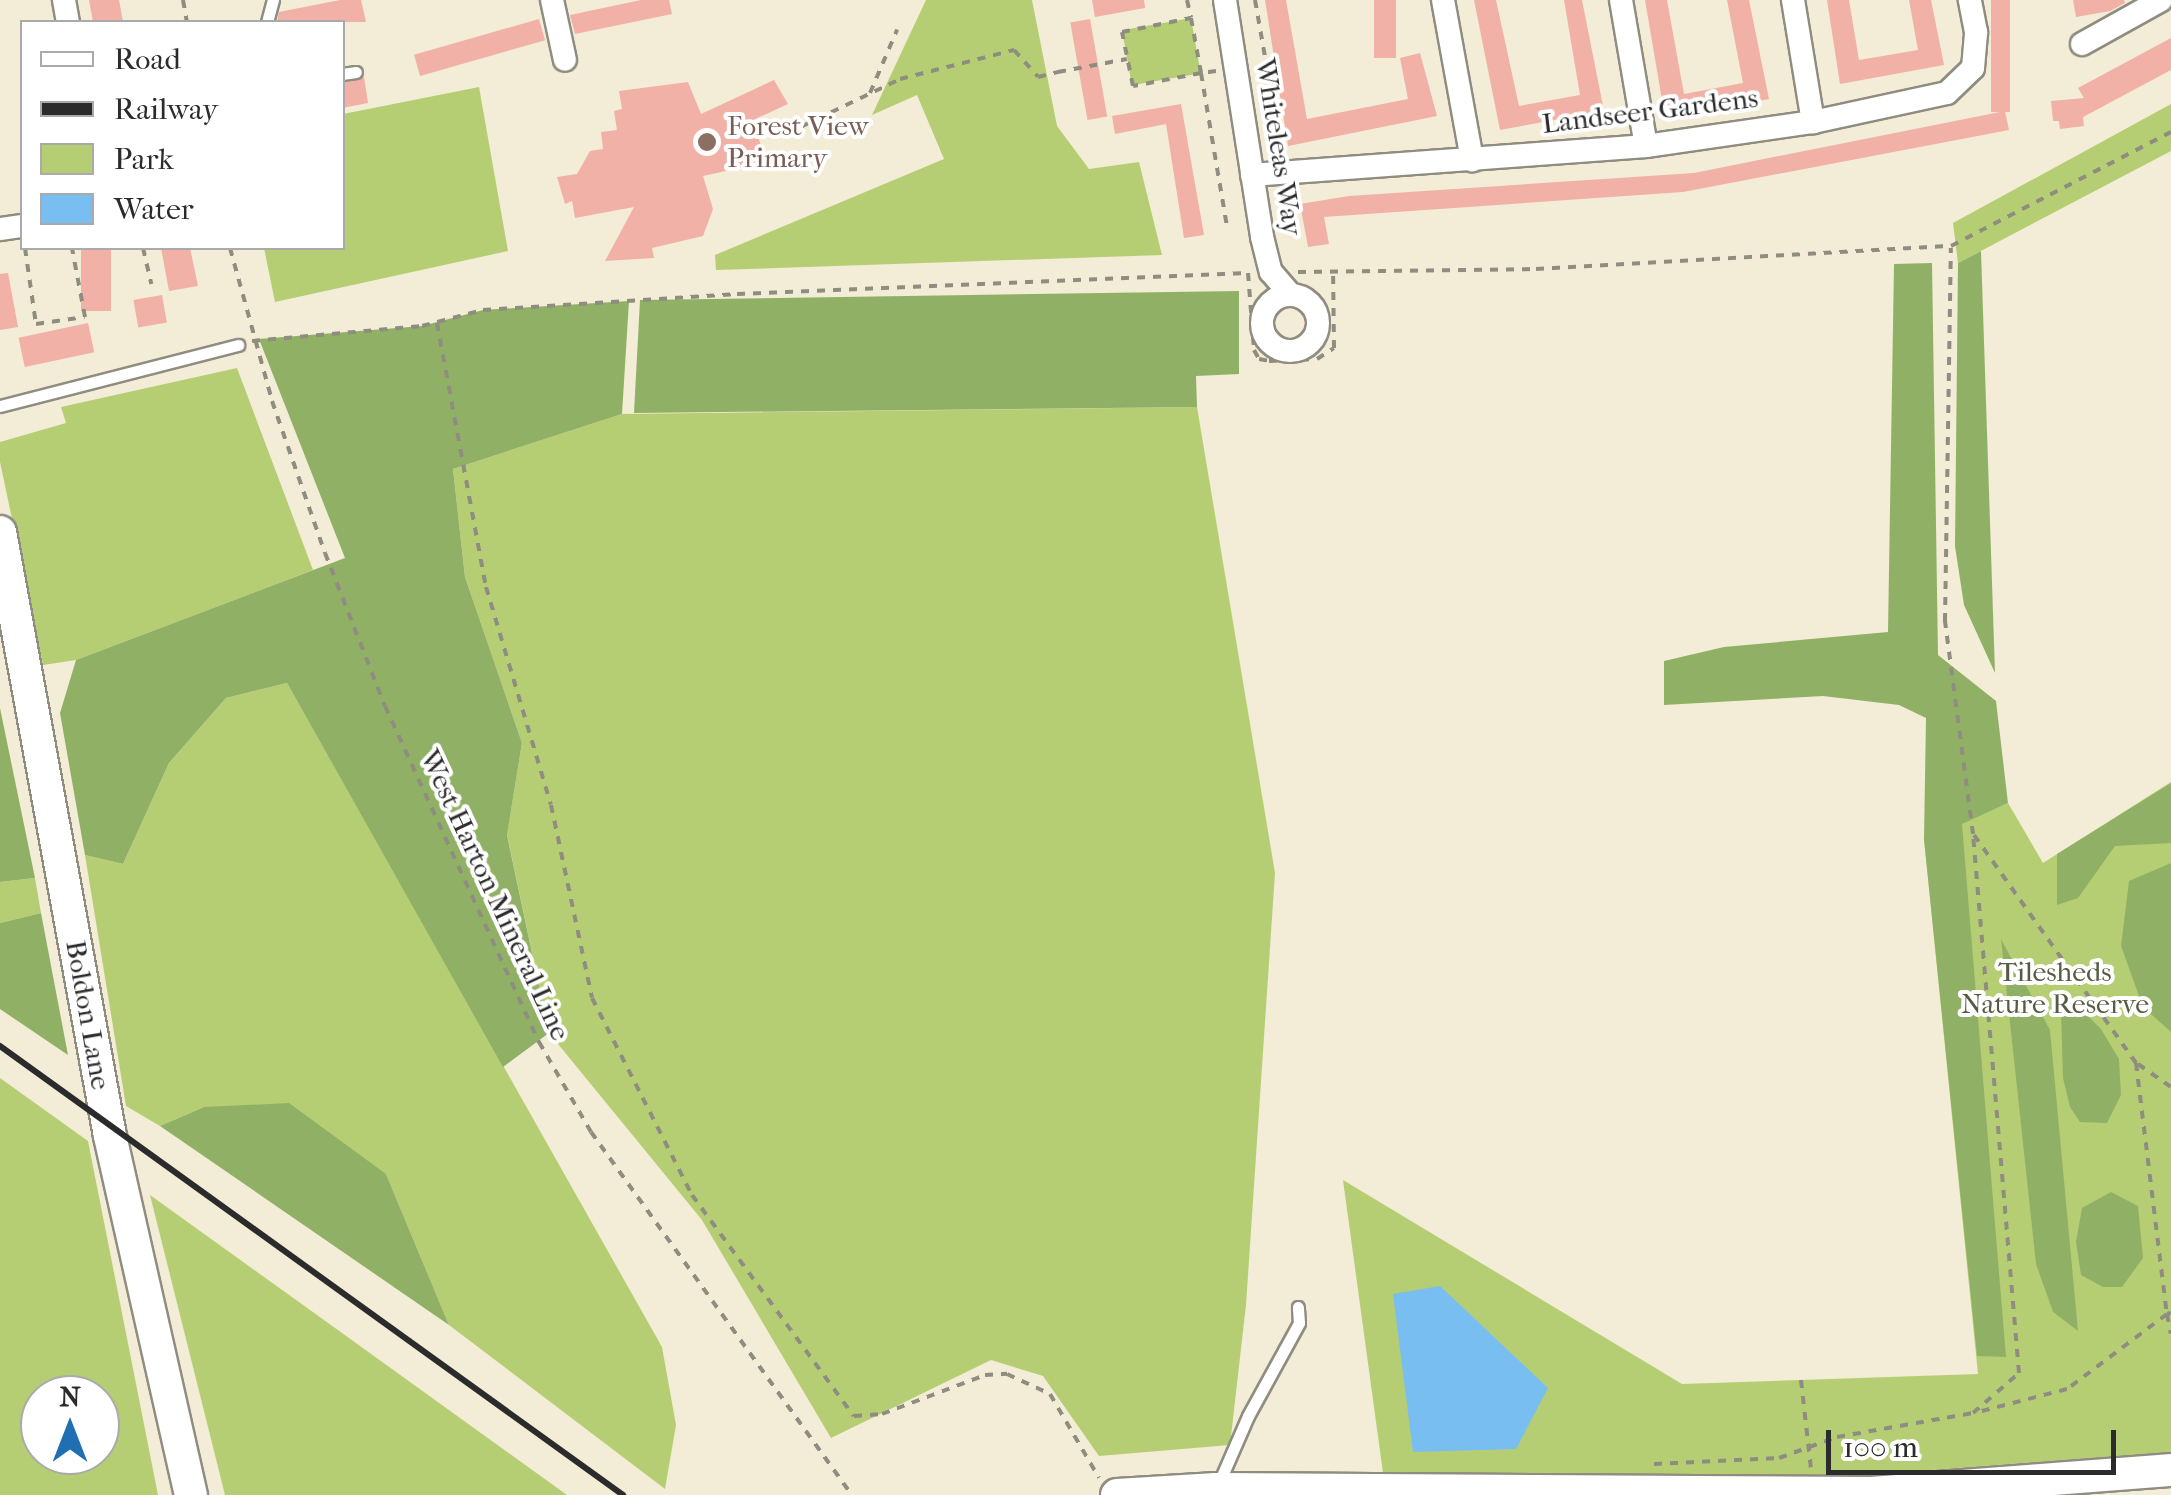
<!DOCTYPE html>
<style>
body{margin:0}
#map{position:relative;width:2171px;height:1495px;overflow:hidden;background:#f3ecd6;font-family:"IM FELL French Canon",serif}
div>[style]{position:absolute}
.green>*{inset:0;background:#b6ce73;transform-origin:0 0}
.forest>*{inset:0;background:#90b165}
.water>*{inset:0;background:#79bef0}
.building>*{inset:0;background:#f1b1a7;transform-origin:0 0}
.path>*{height:4px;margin-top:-2px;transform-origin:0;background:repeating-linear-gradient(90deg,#8f8c80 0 8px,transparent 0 16px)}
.roads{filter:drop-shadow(2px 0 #8f8c80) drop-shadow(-2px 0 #8f8c80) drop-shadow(0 2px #8f8c80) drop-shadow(0 -2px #8f8c80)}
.lane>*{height:11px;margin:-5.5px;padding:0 5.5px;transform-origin:5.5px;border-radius:5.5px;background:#fff}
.street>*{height:22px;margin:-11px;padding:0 11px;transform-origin:11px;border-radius:11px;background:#fff}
.street>.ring{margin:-11px;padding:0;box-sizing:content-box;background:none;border:22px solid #fff;border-radius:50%}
.secondary>*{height:32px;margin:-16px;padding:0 16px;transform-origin:16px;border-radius:16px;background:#fff}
.rail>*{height:6px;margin:-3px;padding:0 3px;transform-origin:3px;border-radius:3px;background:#2b2b2b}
.dots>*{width:28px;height:28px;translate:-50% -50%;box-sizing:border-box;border:5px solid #fff;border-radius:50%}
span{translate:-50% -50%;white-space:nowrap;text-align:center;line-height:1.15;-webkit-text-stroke:8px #fff;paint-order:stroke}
.street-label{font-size:28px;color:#2b2b2b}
.education-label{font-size:28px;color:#785e54}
.left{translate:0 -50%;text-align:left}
.park-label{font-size:28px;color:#555c41}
.legend{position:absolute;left:20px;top:20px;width:325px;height:230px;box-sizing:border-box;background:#fff;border:2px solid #aaa;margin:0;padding:12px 18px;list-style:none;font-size:30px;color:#2b2b2b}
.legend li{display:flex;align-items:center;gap:20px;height:50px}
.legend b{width:50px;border:2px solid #aaa}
.north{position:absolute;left:20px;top:1375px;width:100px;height:100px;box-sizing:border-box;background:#fff;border:2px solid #aaa;border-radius:50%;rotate:0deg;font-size:28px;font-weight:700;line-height:40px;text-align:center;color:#2b2b2b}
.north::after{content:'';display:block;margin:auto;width:35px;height:45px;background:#1f6fb2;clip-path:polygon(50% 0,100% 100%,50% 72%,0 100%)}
.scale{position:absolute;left:1826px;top:1430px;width:290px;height:45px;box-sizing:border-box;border:5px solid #2b2b2b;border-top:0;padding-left:12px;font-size:30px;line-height:35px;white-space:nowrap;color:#2b2b2b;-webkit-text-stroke:8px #fff;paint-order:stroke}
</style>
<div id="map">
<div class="green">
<div style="clip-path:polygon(926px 0,1032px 0,1057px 126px,1089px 169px,1139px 162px,1162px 255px,716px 270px,715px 255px,944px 159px,917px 95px,872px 115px)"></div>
<div style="left:1191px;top:18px;width:56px;height:70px;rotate:80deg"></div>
<div style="clip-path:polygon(479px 87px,508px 251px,275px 302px,264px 248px,342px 248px,343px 114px)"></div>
<div style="clip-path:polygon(2171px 104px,2171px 151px,1958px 263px,1953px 223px)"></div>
<div style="clip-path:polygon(237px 368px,313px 570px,76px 660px,43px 665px,0 462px,0 442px,66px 423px,61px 407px)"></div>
<div style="clip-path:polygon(1197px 407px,1275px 873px,1246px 1305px,1230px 1445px,1099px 1456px,1043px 1376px,991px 1360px,831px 1438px,702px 1220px,549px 1033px,507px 834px,522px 743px,465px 577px,453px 469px,622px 414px)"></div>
<div style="clip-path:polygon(287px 683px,662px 1347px,676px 1425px,665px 1489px,449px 1325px,386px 1174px,204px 1107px,160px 1126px,126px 1106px,85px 855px,123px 864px,169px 763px,226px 698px)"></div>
<div style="clip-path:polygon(2171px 782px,2171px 1452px,1812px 1479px,1383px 1473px,1343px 1180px,1682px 1384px,1978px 1374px,1924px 839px,2008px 803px,2043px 863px)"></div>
<div style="clip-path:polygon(35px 878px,41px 913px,0 923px,0 882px)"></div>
<div style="clip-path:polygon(evenodd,0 1078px,88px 1141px,158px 1495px,0 1495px,0 1078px,40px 1395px,100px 1395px,100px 1455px,40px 1455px,40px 1395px)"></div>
<div style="clip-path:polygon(150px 1195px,317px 1315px,567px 1495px,225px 1495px)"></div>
</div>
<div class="forest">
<div style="clip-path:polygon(1981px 251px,1995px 673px,1964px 605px,1955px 546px,1958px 263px)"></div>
<div style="clip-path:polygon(1932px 263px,1938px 655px,1996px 701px,2008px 803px,1962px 824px,2006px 1357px,1977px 1356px,1924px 839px,1926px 718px,1899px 705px,1823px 696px,1664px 705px,1664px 661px,1724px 647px,1888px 632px,1894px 264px)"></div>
<div style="clip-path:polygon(1239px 291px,1239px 374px,1196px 376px,1197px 407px,634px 413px,640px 300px)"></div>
<div style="clip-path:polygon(629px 301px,622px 414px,453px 469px,465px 577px,522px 743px,507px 835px,549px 1033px,503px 1067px,287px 683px,226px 698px,169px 763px,123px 864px,85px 855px,60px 713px,76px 660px,345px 558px,259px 339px,422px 326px,483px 310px)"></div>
<div style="clip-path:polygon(0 708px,35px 878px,0 882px)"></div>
<div style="clip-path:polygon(2171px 783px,2171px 843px,2115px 846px,2078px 898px,2057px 905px,2057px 854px)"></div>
<div style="clip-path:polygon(2171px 863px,2171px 1032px,2143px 1007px,2121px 946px,2129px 881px)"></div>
<div style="clip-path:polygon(41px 913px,68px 1055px,0 1009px,0 923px)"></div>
<div style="clip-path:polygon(2001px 939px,2050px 1030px,2078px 1331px,2053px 1312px,2036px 1264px)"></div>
<div style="clip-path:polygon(2078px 1006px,2101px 1029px,2119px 1059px,2121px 1095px,2107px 1123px,2080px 1122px,2070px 1107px,2063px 1078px,2061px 1013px)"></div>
<div style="clip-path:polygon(289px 1103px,386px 1174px,449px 1325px,160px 1126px,204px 1107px)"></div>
<div style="clip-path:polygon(2111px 1192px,2138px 1206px,2143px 1258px,2122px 1287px,2103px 1287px,2081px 1275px,2076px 1242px,2082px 1208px)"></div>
</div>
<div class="water">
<div style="clip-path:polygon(1440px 1286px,1548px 1388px,1516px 1449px,1413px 1452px,1393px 1294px)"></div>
</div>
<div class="building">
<div style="clip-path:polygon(89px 0,119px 0,123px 22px,93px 22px)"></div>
<div style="clip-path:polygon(340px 0,361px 0,366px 22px,277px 22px,279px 12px)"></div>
<div style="clip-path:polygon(641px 0,669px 0,672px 14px,575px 34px,570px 15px)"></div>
<div style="clip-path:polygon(1092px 0,1144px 0,1145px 8px,1095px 17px)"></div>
<div style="clip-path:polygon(1265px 0,1286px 0,1307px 119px,1408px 99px,1400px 58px,1420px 53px,1437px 116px,1288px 146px)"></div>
<div style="left:1374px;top:0;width:22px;height:58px"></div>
<div style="clip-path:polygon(1474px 0,1496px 0,1519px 106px,1580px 95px,1564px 0,1582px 0,1604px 111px,1500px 130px)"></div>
<div style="clip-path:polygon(1645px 0,1667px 0,1684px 94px,1743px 83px,1727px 0,1749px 0,1769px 99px,1665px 118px)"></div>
<div style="clip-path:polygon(1827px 0,1849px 0,1859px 60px,1918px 50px,1909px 0,1931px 0,1944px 65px,1840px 84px)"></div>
<div style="left:1991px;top:0;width:19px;height:112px"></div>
<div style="clip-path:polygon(2073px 0,2124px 0,2125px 3px,2110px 11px,2076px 17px)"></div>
<div style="left:539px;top:19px;width:22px;height:130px;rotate:74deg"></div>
<div style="left:1090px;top:19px;width:99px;height:20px;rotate:80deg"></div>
<div style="clip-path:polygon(2171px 38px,2171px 70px,2083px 117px,2084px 126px,2060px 129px,2059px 121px,2053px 121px,2051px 101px,2084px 98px,2078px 88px)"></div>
<div style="clip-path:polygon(364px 77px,368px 103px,342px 108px,342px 83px)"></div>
<div style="clip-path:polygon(774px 80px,788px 104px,753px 120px,766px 162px,703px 176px,713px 209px,703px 236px,652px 248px,654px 258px,605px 261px,634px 207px,575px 218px,572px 201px,565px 204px,557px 177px,577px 174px,590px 151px,603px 149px,601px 132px,617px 130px,614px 111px,622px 109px,619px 91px,688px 82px,701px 114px)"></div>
<div style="clip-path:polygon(1181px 104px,1204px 235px,1184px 238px,1166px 124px,1115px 134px,1112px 116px)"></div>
<div style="clip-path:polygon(2005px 111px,2009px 130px,1683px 192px,1324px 217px,1329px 244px,1308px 247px,1300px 204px,1349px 196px,1694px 173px)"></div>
<div style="left:81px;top:248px;width:30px;height:63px"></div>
<div style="clip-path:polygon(161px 248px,190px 248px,198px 286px,169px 291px)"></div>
<div style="clip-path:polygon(8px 273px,18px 327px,0 330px,0 274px)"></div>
<div style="left:162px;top:295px;width:28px;height:29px;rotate:80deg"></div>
<div style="left:88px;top:323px;width:30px;height:71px;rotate:78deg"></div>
</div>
<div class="path">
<div style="left:183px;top:0;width:22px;rotate:80deg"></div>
<div style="left:1187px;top:0;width:18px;rotate:77deg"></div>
<div style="left:1255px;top:0;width:155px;rotate:80deg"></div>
<div style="left:1216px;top:71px;width:15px;rotate:172deg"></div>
<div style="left:1201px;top:73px;width:69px;rotate:169.2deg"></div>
<div style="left:1133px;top:86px;width:55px;rotate:-101.5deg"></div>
<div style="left:1122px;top:32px;width:70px;rotate:-11.5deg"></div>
<div style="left:1191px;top:18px;width:56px;rotate:79.7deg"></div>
<div style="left:1201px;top:73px;width:156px;rotate:80.4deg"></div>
<div style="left:1058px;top:72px;width:70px;rotate:-10.7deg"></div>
<div style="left:870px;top:93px;width:69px;rotate:-66.8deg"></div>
<div style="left:788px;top:133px;width:124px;rotate:-25.7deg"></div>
<div style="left:900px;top:79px;width:118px;rotate:-14.3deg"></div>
<div style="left:1014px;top:50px;width:36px;rotate:48deg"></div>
<div style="left:1038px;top:77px;width:21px;rotate:-14deg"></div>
<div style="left:25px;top:248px;width:77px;rotate:81.8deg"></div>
<div style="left:36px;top:324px;width:49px;rotate:-8.1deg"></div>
<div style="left:85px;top:317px;width:70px;rotate:-100.7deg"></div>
<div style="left:143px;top:248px;width:37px;rotate:77deg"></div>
<div style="left:230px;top:248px;width:159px;rotate:74.6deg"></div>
<div style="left:272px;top:401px;width:161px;rotate:70.8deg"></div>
<div style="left:325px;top:553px;width:164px;rotate:68.6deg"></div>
<div style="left:385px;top:706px;width:370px;rotate:65.4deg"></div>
<div style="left:539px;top:1042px;width:104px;rotate:60deg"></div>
<div style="left:591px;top:1132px;width:447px;rotate:54.3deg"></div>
<div style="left:1298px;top:272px;width:238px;rotate:-0.7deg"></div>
<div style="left:1536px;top:269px;width:416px;rotate:-3.2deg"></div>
<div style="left:1951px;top:246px;width:248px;rotate:-27.4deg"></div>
<div style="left:1248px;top:273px;width:77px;rotate:85.5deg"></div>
<div style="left:1254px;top:350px;width:10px;rotate:61deg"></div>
<div style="left:1259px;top:359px;width:10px;rotate:11deg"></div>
<div style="left:1269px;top:361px;width:48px;rotate:-2.4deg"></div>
<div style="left:1317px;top:359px;width:20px;rotate:-33deg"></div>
<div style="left:1334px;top:348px;width:77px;rotate:-90.7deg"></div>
<div style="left:437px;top:323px;width:269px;rotate:79.5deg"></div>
<div style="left:486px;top:587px;width:227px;rotate:73.4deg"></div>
<div style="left:551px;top:805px;width:197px;rotate:78deg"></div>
<div style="left:592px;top:998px;width:221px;rotate:63.1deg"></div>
<div style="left:692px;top:1195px;width:274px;rotate:53.8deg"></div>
<div style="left:854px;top:1416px;width:28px;rotate:-4deg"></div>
<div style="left:882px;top:1414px;width:110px;rotate:-20.7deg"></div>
<div style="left:985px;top:1375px;width:22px;rotate:-3deg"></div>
<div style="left:1007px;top:1374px;width:47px;rotate:24.9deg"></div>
<div style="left:1050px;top:1394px;width:97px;rotate:59.7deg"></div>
<div style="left:252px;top:341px;width:171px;rotate:-5deg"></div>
<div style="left:422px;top:326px;width:63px;rotate:-14.7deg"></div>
<div style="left:483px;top:310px;width:255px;rotate:-3.6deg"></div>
<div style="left:737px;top:294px;width:511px;rotate:-2.35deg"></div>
<div style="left:1974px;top:835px;width:280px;rotate:54.6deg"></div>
<div style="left:2136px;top:1063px;width:253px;rotate:83deg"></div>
<div style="left:2167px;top:1314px;width:125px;rotate:143.1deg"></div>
<div style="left:2067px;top:1389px;width:92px;rotate:165.5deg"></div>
<div style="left:2138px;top:1064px;width:40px;rotate:34.9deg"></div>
<div style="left:2171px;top:1313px;width:4px;rotate:166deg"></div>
<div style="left:2167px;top:1314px;width:20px;rotate:79deg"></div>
<div style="left:1801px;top:1380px;width:90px;rotate:83.6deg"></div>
<div style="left:1654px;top:1464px;width:125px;rotate:-2.7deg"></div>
<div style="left:1779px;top:1458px;width:62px;rotate:-19.9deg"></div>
<div style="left:1837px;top:1437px;width:138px;rotate:-10deg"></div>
<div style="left:1973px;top:1413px;width:61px;rotate:-41deg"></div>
<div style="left:2019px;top:1373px;width:541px;rotate:-94.88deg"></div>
<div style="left:1973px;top:834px;width:215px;rotate:-97.5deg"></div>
<div style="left:1945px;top:621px;width:373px;rotate:-89.1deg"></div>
</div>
<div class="roads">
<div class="lane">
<div style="left:267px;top:22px;width:23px;rotate:-75deg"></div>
<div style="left:342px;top:74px;width:14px;rotate:-8deg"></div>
<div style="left:0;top:406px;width:246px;rotate:-14.4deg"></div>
<div style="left:1218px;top:1485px;width:75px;rotate:-66.5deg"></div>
<div style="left:1248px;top:1416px;width:106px;rotate:-61.3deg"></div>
<div style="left:1299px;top:1323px;width:16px;rotate:-94deg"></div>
</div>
<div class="street">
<div style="left:64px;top:0;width:22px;rotate:80deg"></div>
<div style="left:552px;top:0;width:61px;rotate:77.8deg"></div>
<div style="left:1225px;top:0;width:240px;rotate:81.1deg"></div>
<div style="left:1262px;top:237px;width:36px;rotate:76deg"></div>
<div style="left:1271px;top:272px;width:30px;rotate:49deg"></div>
<div style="left:1443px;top:0;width:163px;rotate:79.7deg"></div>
<div style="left:1621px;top:0;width:148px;rotate:80.3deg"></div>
<div style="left:1793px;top:0;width:124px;rotate:80.7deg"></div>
<div style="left:2082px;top:44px;width:90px;rotate:-29.1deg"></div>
<div style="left:1252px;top:175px;width:395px;rotate:-4.2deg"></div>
<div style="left:1646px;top:146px;width:169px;rotate:-8.2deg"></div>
<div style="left:1813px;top:122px;width:137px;rotate:-12.2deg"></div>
<div style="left:1947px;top:93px;width:36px;rotate:-44deg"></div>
<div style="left:1973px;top:68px;width:36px;rotate:-85deg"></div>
<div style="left:1976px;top:32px;width:33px;rotate:-101deg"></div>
<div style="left:0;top:229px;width:22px;rotate:-8deg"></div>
<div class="ring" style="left:1262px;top:295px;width:34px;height:34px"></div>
</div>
<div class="secondary">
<div style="left:0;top:532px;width:614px;rotate:79.68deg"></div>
<div style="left:110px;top:1136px;width:368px;rotate:77.3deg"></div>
<div style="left:1117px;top:1495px;width:99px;rotate:-3.5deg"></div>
<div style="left:1216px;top:1489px;width:655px;rotate:0.35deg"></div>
<div style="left:1871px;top:1493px;width:301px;rotate:-4.4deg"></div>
</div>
</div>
<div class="rail">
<div style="left:0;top:1046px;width:768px;rotate:35.78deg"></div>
</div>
<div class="dots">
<div style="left:707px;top:142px;background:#8d6e63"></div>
</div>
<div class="street-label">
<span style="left:1650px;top:111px;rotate:-7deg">Landseer Gardens</span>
<span style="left:1279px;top:147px;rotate:81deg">Whiteleas Way</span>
<span style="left:495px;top:895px;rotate:65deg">West Harton Mineral Line</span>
<span style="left:88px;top:1015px;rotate:80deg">Boldon Lane</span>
</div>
<div class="education-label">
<span class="left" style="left:727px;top:142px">Forest View<br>Primary</span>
</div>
<div class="park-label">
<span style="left:2055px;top:988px">Tilesheds<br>Nature Reserve</span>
</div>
<ul class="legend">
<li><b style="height:12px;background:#fff"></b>Road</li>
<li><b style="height:12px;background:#2b2b2b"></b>Railway</li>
<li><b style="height:28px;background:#b6ce73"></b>Park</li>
<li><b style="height:28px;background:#79bef0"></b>Water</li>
</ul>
<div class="north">N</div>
<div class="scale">100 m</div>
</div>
